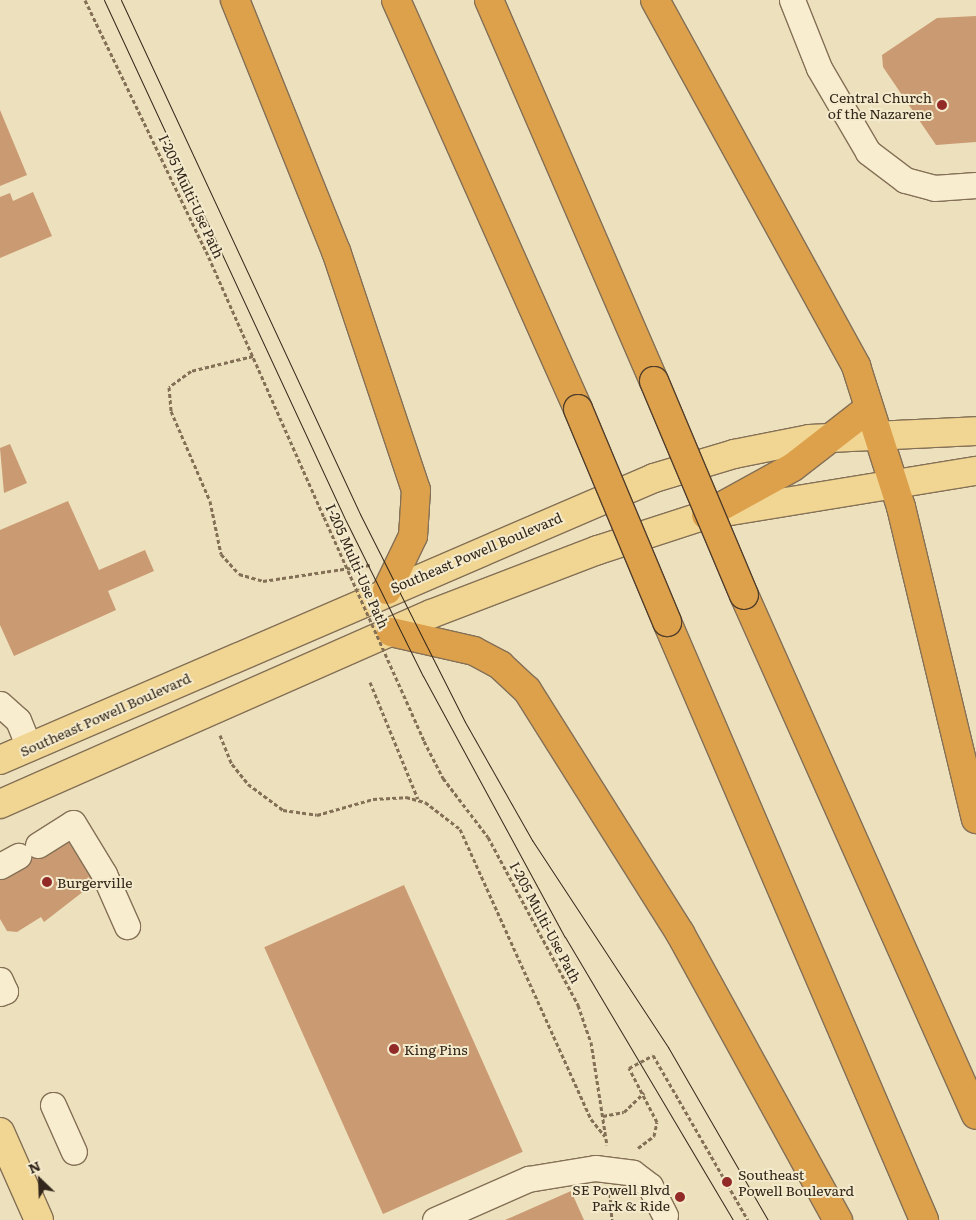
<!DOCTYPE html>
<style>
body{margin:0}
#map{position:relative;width:976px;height:1220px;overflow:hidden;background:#ede0bd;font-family:Literata,serif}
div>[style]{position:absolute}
.building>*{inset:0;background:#ca9a73;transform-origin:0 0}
.path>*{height:3px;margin-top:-1.5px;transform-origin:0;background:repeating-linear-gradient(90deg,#847056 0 4px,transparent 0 6.5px)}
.roads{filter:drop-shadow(1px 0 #847056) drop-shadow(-1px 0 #847056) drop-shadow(0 1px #847056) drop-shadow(0 -1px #847056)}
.minor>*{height:25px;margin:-12.5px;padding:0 12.5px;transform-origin:12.5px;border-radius:12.5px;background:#f8edcf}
.major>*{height:28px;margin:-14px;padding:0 14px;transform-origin:14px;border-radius:14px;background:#f1d693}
.highway>*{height:28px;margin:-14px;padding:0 14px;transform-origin:14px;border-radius:14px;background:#dda14c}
.tram>*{height:1px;margin:-0.5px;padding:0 0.5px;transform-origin:0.5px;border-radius:0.5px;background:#33271b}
.path-bridge>*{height:3px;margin-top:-1.5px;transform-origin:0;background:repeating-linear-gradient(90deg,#847056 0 4px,transparent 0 6.5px)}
.bridges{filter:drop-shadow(1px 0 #513e2b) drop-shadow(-1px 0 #513e2b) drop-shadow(0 1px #513e2b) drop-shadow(0 -1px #513e2b)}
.highway-bridge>*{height:28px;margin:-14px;padding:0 14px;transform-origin:14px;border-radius:14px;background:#dda14c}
.dots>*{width:14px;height:14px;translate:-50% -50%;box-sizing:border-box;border:2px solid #f4eacc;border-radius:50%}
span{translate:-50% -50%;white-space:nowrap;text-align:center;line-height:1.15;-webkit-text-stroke:4px #f4eacc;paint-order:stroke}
.poi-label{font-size:14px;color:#33271b}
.right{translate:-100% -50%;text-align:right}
.left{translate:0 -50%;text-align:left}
.street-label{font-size:14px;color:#33271b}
.north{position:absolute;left:15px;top:1155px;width:50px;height:50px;-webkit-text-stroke:4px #f4eacc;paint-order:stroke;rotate:336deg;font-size:14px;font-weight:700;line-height:20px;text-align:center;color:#33271b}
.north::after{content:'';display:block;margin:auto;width:18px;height:22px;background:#33271b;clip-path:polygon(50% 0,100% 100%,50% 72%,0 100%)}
</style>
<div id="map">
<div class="building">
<div style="clip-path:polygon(976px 16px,976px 142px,936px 145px,883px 67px,882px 55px,937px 18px)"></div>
<div style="clip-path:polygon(0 110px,27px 175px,0 186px)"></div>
<div style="clip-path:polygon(33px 192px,52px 236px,0 258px,0 197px,10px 193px,13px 201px)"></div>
<div style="clip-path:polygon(10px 444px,27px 483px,4px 493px,0 448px)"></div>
<div style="clip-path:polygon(68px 501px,99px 570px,145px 550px,154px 571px,108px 591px,116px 610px,14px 656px,0 625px,0 530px)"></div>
<div style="clip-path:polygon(71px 838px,94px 875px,93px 884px,44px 922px,41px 917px,17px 932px,7px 931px,0 919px,0 880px,8px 876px,16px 854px)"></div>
<div style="left:404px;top:885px;width:292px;height:153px;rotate:66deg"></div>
<div style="clip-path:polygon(571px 1191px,584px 1220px,505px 1220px)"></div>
</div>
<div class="path">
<div style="left:85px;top:0;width:279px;rotate:64.3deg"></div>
<div style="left:206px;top:251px;width:291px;rotate:66.1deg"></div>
<div style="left:253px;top:356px;width:64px;rotate:166.4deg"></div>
<div style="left:191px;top:371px;width:27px;rotate:144deg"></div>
<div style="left:169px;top:387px;width:24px;rotate:85deg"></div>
<div style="left:171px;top:411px;width:98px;rotate:66.6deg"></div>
<div style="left:210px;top:501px;width:54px;rotate:78.3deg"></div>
<div style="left:221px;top:554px;width:27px;rotate:48deg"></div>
<div style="left:239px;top:574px;width:25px;rotate:16deg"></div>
<div style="left:263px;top:581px;width:108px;rotate:-8.5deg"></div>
<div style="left:370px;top:682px;width:126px;rotate:67.7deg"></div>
<div style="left:220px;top:735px;width:31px;rotate:68deg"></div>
<div style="left:232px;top:764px;width:26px;rotate:51deg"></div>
<div style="left:248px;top:784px;width:44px;rotate:36.6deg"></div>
<div style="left:283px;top:810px;width:34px;rotate:8deg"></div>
<div style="left:317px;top:815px;width:58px;rotate:-15.9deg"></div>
<div style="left:373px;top:799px;width:33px;rotate:-3deg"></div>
<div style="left:406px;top:797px;width:20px;rotate:15deg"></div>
<div style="left:425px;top:802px;width:44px;rotate:37.6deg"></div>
<div style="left:460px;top:829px;width:318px;rotate:65.7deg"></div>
<div style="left:591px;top:1119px;width:22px;rotate:51deg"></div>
<div style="left:424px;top:741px;width:42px;rotate:62.8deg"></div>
<div style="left:443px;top:778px;width:74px;rotate:52.7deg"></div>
<div style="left:488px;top:837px;width:191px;rotate:61.8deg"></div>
<div style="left:578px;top:1005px;width:39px;rotate:71deg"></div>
<div style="left:591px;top:1042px;width:104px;rotate:81.2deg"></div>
<div style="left:603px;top:1116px;width:21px;rotate:-11deg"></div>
<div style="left:624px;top:1112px;width:28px;rotate:-44deg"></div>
<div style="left:638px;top:1148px;width:20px;rotate:-37deg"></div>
<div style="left:654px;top:1136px;width:14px;rotate:-78deg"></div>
<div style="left:657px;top:1122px;width:61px;rotate:-117.4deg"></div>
<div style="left:629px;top:1068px;width:27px;rotate:-28deg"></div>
<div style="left:653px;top:1055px;width:190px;rotate:60.1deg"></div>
<div style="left:610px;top:1193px;width:27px;rotate:86deg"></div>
</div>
<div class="roads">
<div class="minor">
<div style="left:792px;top:0;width:73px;rotate:68.3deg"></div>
<div style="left:819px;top:68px;width:97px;rotate:59.7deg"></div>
<div style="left:868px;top:152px;width:46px;rotate:37.1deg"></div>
<div style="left:905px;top:180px;width:30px;rotate:15deg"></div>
<div style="left:934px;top:188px;width:42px;rotate:-4.1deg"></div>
<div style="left:0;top:704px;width:24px;rotate:42deg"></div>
<div style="left:18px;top:720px;width:29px;rotate:68deg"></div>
<div style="left:38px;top:845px;width:41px;rotate:-32.2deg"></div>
<div style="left:73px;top:823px;width:60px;rotate:58.7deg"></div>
<div style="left:104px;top:874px;width:57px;rotate:66.1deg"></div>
<div style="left:0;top:866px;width:21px;rotate:-29deg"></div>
<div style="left:0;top:980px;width:12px;rotate:66deg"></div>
<div style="left:5px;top:991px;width:5px;rotate:158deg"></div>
<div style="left:53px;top:1105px;width:51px;rotate:65.9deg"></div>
<div style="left:435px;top:1220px;width:102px;rotate:-23.8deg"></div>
<div style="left:528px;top:1179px;width:68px;rotate:-9.3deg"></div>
<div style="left:595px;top:1168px;width:38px;rotate:7deg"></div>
<div style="left:633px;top:1173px;width:21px;rotate:37deg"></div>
<div style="left:650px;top:1186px;width:33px;rotate:63deg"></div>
</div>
<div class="major">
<div style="left:0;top:760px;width:712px;rotate:-23.33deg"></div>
<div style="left:654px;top:478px;width:84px;rotate:-16.7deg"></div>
<div style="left:734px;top:454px;width:76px;rotate:-11.3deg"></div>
<div style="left:809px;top:439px;width:167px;rotate:-2.7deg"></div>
<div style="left:0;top:804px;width:471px;rotate:-23.8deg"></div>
<div style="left:431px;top:614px;width:179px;rotate:-21deg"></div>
<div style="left:598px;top:550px;width:114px;rotate:-18deg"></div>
<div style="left:706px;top:515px;width:274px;rotate:-9.3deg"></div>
<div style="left:0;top:1132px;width:96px;rotate:66.1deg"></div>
</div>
<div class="highway">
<div style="left:235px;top:0;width:271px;rotate:68.1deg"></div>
<div style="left:336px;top:251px;width:252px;rotate:71.5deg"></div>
<div style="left:416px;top:490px;width:46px;rotate:93.7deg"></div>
<div style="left:413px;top:536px;width:60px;rotate:115.7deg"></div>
<div style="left:396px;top:0;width:448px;rotate:66deg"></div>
<div style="left:489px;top:0;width:415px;rotate:66.6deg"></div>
<div style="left:655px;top:0;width:418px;rotate:61.2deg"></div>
<div style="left:856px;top:366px;width:148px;rotate:72.3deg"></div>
<div style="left:901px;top:507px;width:321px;rotate:76.5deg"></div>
<div style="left:706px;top:515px;width:99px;rotate:-28.9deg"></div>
<div style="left:793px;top:467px;width:96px;rotate:-37.8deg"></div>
<div style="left:744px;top:595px;width:569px;rotate:65.96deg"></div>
<div style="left:667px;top:622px;width:651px;rotate:66.74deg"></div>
<div style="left:391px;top:632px;width:85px;rotate:12.9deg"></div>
<div style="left:474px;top:651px;width:30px;rotate:28deg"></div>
<div style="left:500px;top:665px;width:37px;rotate:43deg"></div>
<div style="left:527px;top:690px;width:287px;rotate:57.8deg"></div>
<div style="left:680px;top:933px;width:328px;rotate:61.2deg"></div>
</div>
</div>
<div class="tram">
<div style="left:104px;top:0;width:574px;rotate:65.09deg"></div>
<div style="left:346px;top:521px;width:173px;rotate:63.6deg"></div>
<div style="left:423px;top:676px;width:297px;rotate:61.5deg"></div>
<div style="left:565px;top:937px;width:329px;rotate:59.3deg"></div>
<div style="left:121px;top:0;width:567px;rotate:65.06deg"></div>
<div style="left:360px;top:514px;width:233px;rotate:63.2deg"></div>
<div style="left:465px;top:722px;width:136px;rotate:60.4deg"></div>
<div style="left:532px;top:840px;width:248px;rotate:56.7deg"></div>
<div style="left:668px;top:1047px;width:200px;rotate:60deg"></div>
</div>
<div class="path-bridge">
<div style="left:324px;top:517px;width:245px;rotate:65.9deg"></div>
</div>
<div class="bridges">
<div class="highway-bridge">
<div style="left:654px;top:381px;width:232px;rotate:67.2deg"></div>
<div style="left:578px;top:409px;width:231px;rotate:67.3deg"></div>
</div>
</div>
<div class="dots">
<div style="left:942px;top:105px;background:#922a28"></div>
<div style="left:47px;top:882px;background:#922a28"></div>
<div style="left:394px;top:1049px;background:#922a28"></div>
<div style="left:727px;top:1182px;background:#922a28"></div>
<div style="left:680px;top:1197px;background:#922a28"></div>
</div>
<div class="poi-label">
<span class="right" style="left:932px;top:105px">Central Church<br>of the Nazarene</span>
<span class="left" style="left:57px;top:882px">Burgerville</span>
<span class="left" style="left:404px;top:1049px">King Pins</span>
<span class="left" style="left:738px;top:1182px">Southeast<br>Powell Boulevard</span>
<span class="right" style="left:670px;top:1197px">SE Powell Blvd<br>Park &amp; Ride</span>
</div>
<div class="street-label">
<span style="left:192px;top:196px;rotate:65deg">I-205 Multi-Use Path</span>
<span style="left:476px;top:552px;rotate:-23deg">Southeast Powell Boulevard</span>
<span style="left:358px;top:566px;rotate:66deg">I-205 Multi-Use Path</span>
<span style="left:105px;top:714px;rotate:-24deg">Southeast Powell Boulevard</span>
<span style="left:546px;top:922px;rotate:62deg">I-205 Multi-Use Path</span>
</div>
<div class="north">N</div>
</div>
